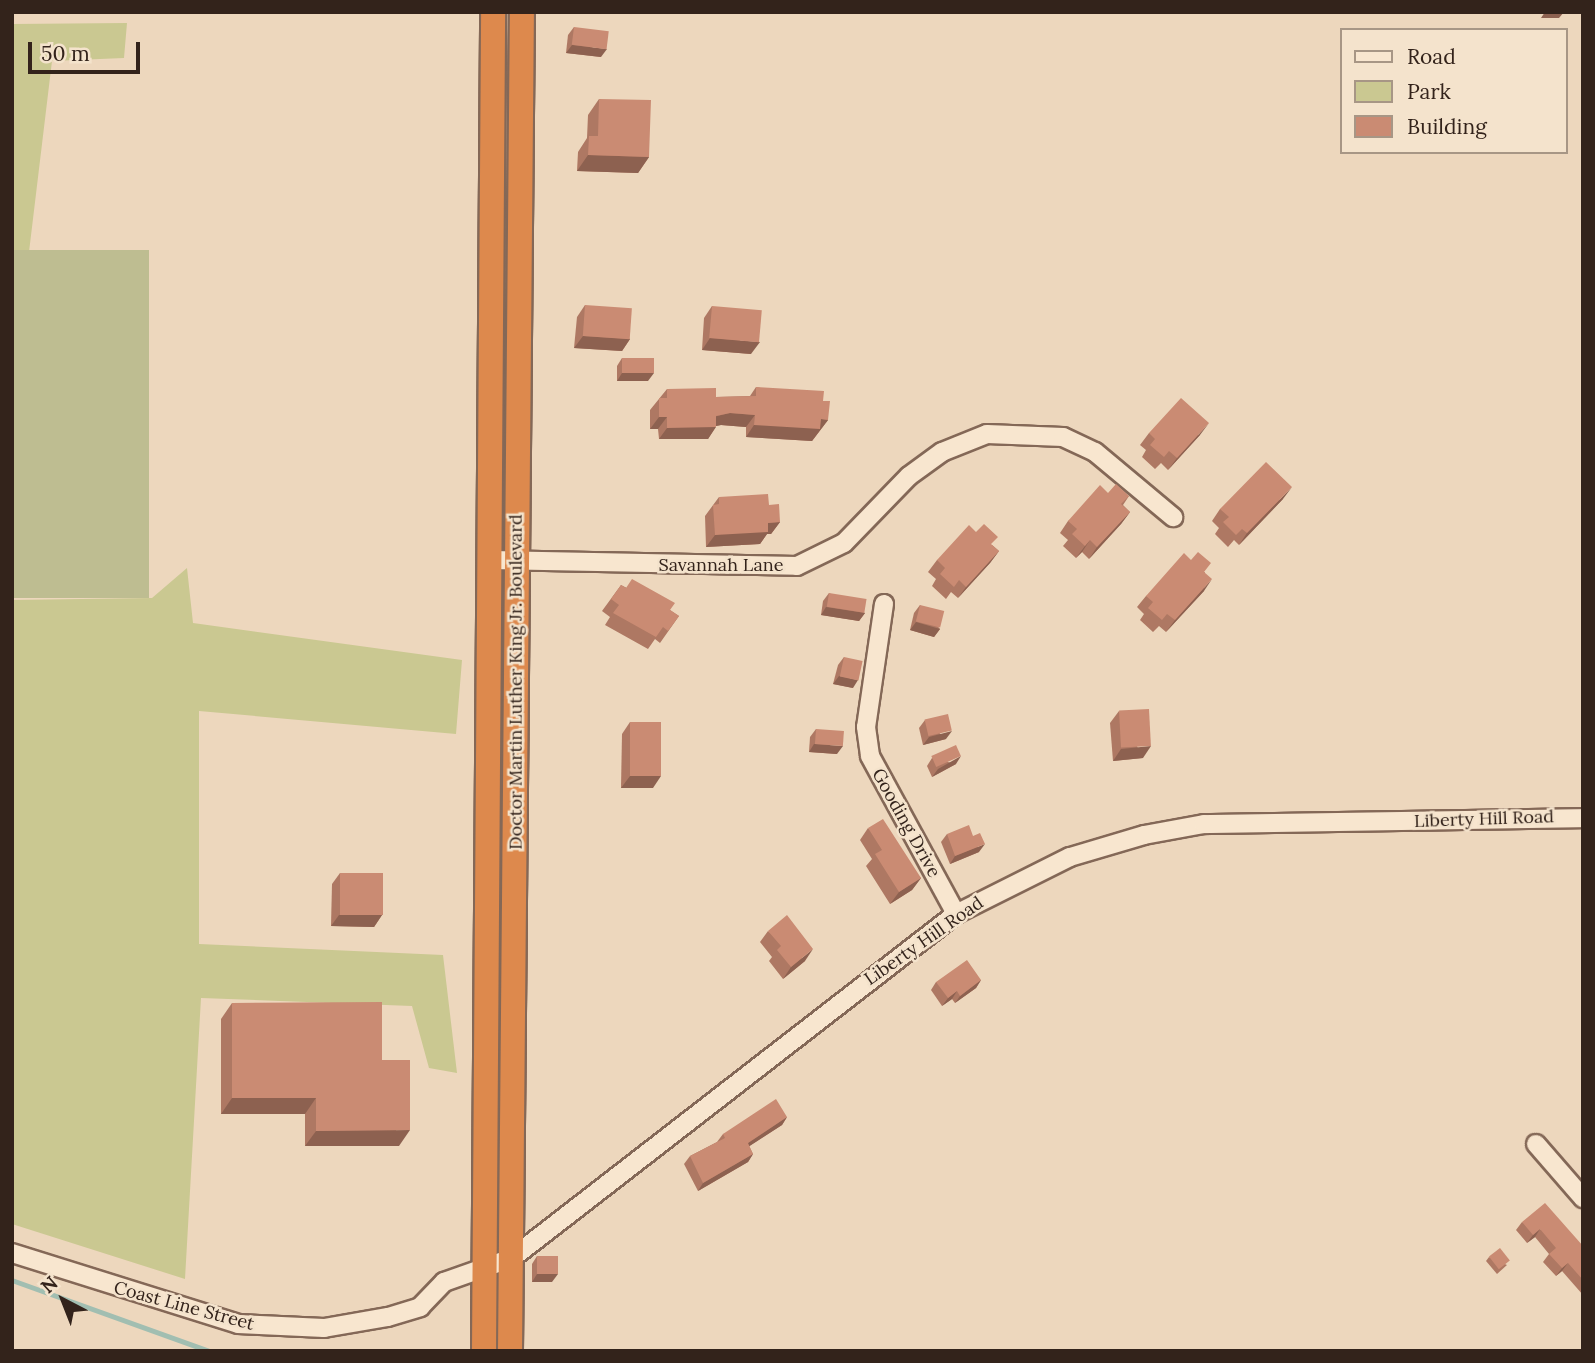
<!DOCTYPE html>
<style>
body{margin:0}
#map{position:relative;width:1595px;height:1363px;overflow:hidden;background:#edd7bd;font-family:Lora,serif}
div>[style]{position:absolute}
.green>*{inset:0;background:#cac891}
.cemetery>*{inset:0;background:#bebd91;transform-origin:0 0}
.stream>*{height:4.5px;margin:-2.25px;padding:0 2.25px;transform-origin:2.25px;border-radius:2.25px;background:#a1beb1}
.roads{filter:drop-shadow(2px 0 #846857) drop-shadow(-2px 0 #846857) drop-shadow(0 2px #846857) drop-shadow(0 -2px #846857)}
.minor>*{height:18px;margin:-9px;padding:0 9px;transform-origin:9px;border-radius:9px;background:#f8e6cf}
.highway>*{height:24px;margin:-12px;padding:0 12px;transform-origin:12px;border-radius:12px;background:#dd894d}
.wall>*{inset:0;background:#ae7863}
.shaded-wall>*{inset:0;background:#8d6150}
.building>*{inset:0;background:#ca8b73;transform-origin:0 0}
span{translate:-50% -50%;white-space:nowrap;text-align:center;line-height:1.15;-webkit-text-stroke:5px #f4e3cc;paint-order:stroke}
.street-label{font-size:18px;color:#33231b}
.frame{position:absolute;inset:0;border:14px solid #33231b;pointer-events:none}
.legend{position:absolute;left:1340px;top:28px;width:228px;height:126px;box-sizing:border-box;background:#f4e3cc;border:2px solid #a79685;margin:0;padding:9px 12px;list-style:none;font-size:21px;color:#33231b}
.legend li{display:flex;align-items:center;gap:14px;height:35px}
.legend b{width:35px;border:2px solid #a79685}
.north{position:absolute;left:28px;top:1265px;width:70px;height:70px;-webkit-text-stroke:5px #f4e3cc;paint-order:stroke;rotate:318deg;font-size:19px;font-weight:700;line-height:28px;text-align:center;color:#33231b}
.north::after{content:'';display:block;margin:auto;width:24px;height:32px;background:#33231b;clip-path:polygon(50% 0,100% 100%,50% 72%,0 100%)}
.scale{position:absolute;left:28px;top:42px;width:112px;height:32px;box-sizing:border-box;border:4px solid #33231b;border-top:0;padding-left:9px;font-size:21px;line-height:24px;white-space:nowrap;color:#33231b;-webkit-text-stroke:5px #f4e3cc;paint-order:stroke}
</style>
<div id="map">
<div class="green">
<div style="clip-path:polygon(127px 23px,124px 58px,52px 61px,29px 252px,12px 252px,12px 24px)"></div>
<div style="clip-path:polygon(187px 568px,193px 623px,462px 660px,456px 734px,199px 711px,199px 944px,443px 955px,457px 1073px,429px 1068px,412px 1006px,201px 998px,185px 1279px,12px 1224px,12px 600px,152px 598px)"></div>
</div>
<div class="cemetery">
<div style="left:149px;top:250px;width:348px;height:137px;rotate:90deg"></div>
</div>
<div class="stream">
<div style="left:12px;top:1280px;width:209px;rotate:19.8deg"></div>
</div>
<div class="roads">
<div class="minor">
<div style="left:491px;top:560px;width:306px;rotate:1.1deg"></div>
<div style="left:797px;top:566px;width:52px;rotate:-26.1deg"></div>
<div style="left:844px;top:543px;width:93px;rotate:-45.9deg"></div>
<div style="left:909px;top:476px;width:41px;rotate:-36deg"></div>
<div style="left:942px;top:452px;width:48px;rotate:-21.8deg"></div>
<div style="left:987px;top:434px;width:76px;rotate:2.3deg"></div>
<div style="left:1063px;top:437px;width:35px;rotate:25deg"></div>
<div style="left:1095px;top:452px;width:102px;rotate:39.8deg"></div>
<div style="left:884px;top:604px;width:124px;rotate:98.3deg"></div>
<div style="left:866px;top:727px;width:29px;rotate:82deg"></div>
<div style="left:870px;top:756px;width:180px;rotate:61.4deg"></div>
<div style="left:1536px;top:1144px;width:72px;rotate:49deg"></div>
<div style="left:12px;top:1253px;width:237px;rotate:17.4deg"></div>
<div style="left:238px;top:1324px;width:86px;rotate:2.7deg"></div>
<div style="left:324px;top:1328px;width:65px;rotate:-9.8deg"></div>
<div style="left:388px;top:1317px;width:34px;rotate:-17deg"></div>
<div style="left:420px;top:1307px;width:35px;rotate:-46deg"></div>
<div style="left:444px;top:1282px;width:72px;rotate:-19.4deg"></div>
<div style="left:512px;top:1258px;width:562px;rotate:-37.77deg"></div>
<div style="left:956px;top:914px;width:127px;rotate:-26.6deg"></div>
<div style="left:1070px;top:857px;width:77px;rotate:-16.6deg"></div>
<div style="left:1144px;top:835px;width:61px;rotate:-10.4deg"></div>
<div style="left:1204px;top:824px;width:379px;rotate:-0.9deg"></div>
</div>
<div class="highway">
<div style="left:484px;top:1351px;width:1339px;rotate:-89.61deg"></div>
<div style="left:510px;top:1351px;width:1339px;rotate:-89.49deg"></div>
</div>
</div>
<div class="wall">
<div style="clip-path:polygon(574px 27px,601px 57px,566px 53px,568px 35px)"></div>
<div style="clip-path:polygon(599px 99px,649px 157px,638px 173px,577px 171px,578px 152px,587px 138px,588px 115px)"></div>
<div style="clip-path:polygon(585px 305px,630px 339px,622px 351px,574px 348px,577px 317px)"></div>
<div style="clip-path:polygon(712px 306px,751px 354px,702px 350px,704px 318px)"></div>
<div style="clip-path:polygon(622px 358px,648px 381px,617px 381px,617px 366px)"></div>
<div style="clip-path:polygon(756px 387px,823px 401px,828px 420px,812px 441px,746px 437px,746px 427px,721px 425px,716px 426px,708px 439px,659px 439px,658px 429px,650px 429px,650px 410px,667px 389px,716px 397px,750px 396px)"></div>
<div style="clip-path:polygon(1149px 433px,1200px 435px,1168px 470px,1161px 463px,1155px 469px,1142px 457px,1146px 450px,1140px 445px)"></div>
<div style="clip-path:polygon(1108px 493px,1129px 496px,1123px 505px,1130px 512px,1121px 524px,1089px 559px,1082px 552px,1076px 558px,1063px 546px,1068px 540px,1060px 533px,1068px 521px)"></div>
<div style="clip-path:polygon(719px 497px,769px 505px,780px 522px,771px 534px,767px 534px,760px 544px,706px 547px,705px 516px)"></div>
<div style="clip-path:polygon(1283px 499px,1239px 545px,1234px 540px,1228px 547px,1215px 534px,1219px 528px,1212px 521px,1220px 509px)"></div>
<div style="clip-path:polygon(992px 545px,999px 551px,990px 563px,958px 598px,951px 592px,946px 599px,932px 586px,936px 579px,928px 572px,937px 560px)"></div>
<div style="clip-path:polygon(1205px 572px,1204px 591px,1166px 632px,1159px 626px,1153px 632px,1140px 620px,1144px 614px,1137px 607px,1146px 596px)"></div>
<div style="clip-path:polygon(621px 585px,670px 610px,679px 616px,660px 643px,655px 639px,648px 649px,605px 625px,610px 617px,602px 611px)"></div>
<div style="clip-path:polygon(829px 593px,865px 613px,859px 621px,821px 615px,823px 601px)"></div>
<div style="clip-path:polygon(920px 605px,940px 629px,934px 637px,910px 630px,914px 613px)"></div>
<div style="clip-path:polygon(844px 657px,853px 688px,833px 684px,838px 665px)"></div>
<div style="clip-path:polygon(1119px 711px,1143px 758px,1113px 761px,1110px 723px)"></div>
<div style="clip-path:polygon(925px 720px,946px 739px,923px 745px,919px 728px)"></div>
<div style="clip-path:polygon(630px 722px,653px 788px,621px 788px,622px 734px)"></div>
<div style="clip-path:polygon(816px 729px,837px 754px,809px 752px,810px 737px)"></div>
<div style="clip-path:polygon(932px 758px,956px 764px,932px 777px,927px 766px)"></div>
<div style="clip-path:polygon(868px 828px,921px 878px,912px 890px,890px 904px,866px 866px,872px 859px,860px 840px)"></div>
<div style="clip-path:polygon(947px 834px,973px 836px,979px 852px,950px 864px,941px 842px)"></div>
<div style="clip-path:polygon(340px 873px,382px 915px,374px 927px,331px 926px,332px 884px)"></div>
<div style="clip-path:polygon(768px 931px,805px 961px,783px 979px,769px 961px,772px 957px,760px 942px)"></div>
<div style="clip-path:polygon(981px 980px,976px 988px,955px 1003px,952px 999px,942px 1006px,931px 990px,936px 982px)"></div>
<div style="clip-path:polygon(232px 1003px,382px 1060px,399px 1146px,305px 1146px,305px 1114px,221px 1114px,221px 1019px)"></div>
<div style="clip-path:polygon(787px 1117px,782px 1125px,749px 1146px,753px 1154px,748px 1162px,698px 1191px,684px 1164px,690px 1156px,717px 1142px,723px 1134px)"></div>
<div style="clip-path:polygon(1522px 1222px,1583px 1246px,1583px 1295px,1562px 1271px,1556px 1276px,1543px 1262px,1549px 1254px,1535px 1237px,1527px 1243px,1516px 1230px)"></div>
<div style="clip-path:polygon(537px 1256px,552px 1282px,532px 1282px,532px 1264px)"></div>
<div style="clip-path:polygon(1489px 1257px,1507px 1265px,1497px 1274px,1486px 1261px)"></div>
</div>
<div class="shaded-wall">
<div style="clip-path:polygon(1545px 12px,1564px 12px,1559px 18px,1541px 18px)"></div>
<div style="clip-path:polygon(572px 45px,607px 49px,601px 57px,566px 53px)"></div>
<div style="clip-path:polygon(588px 155px,649px 157px,638px 173px,577px 171px)"></div>
<div style="clip-path:polygon(583px 336px,630px 339px,622px 351px,574px 348px)"></div>
<div style="clip-path:polygon(710px 338px,760px 342px,751px 354px,702px 350px)"></div>
<div style="clip-path:polygon(622px 373px,654px 373px,648px 381px,617px 381px)"></div>
<div style="clip-path:polygon(730px 413px,755px 415px,746px 427px,721px 425px,711px 427px,716px 427px,708px 439px,659px 439px,667px 428px)"></div>
<div style="clip-path:polygon(659px 417px,667px 417px,658px 429px,650px 429px)"></div>
<div style="clip-path:polygon(821px 419px,828px 420px,812px 441px,746px 437px,754px 425px)"></div>
<div style="clip-path:polygon(1209px 423px,1200px 435px,1168px 470px,1177px 458px)"></div>
<div style="clip-path:polygon(1292px 487px,1283px 499px,1239px 545px,1247px 533px)"></div>
<div style="clip-path:polygon(1130px 512px,1121px 524px,1089px 559px,1097px 547px)"></div>
<div style="clip-path:polygon(780px 522px,771px 534px,767px 534px,760px 544px,706px 547px,715px 535px,768px 523px)"></div>
<div style="clip-path:polygon(1090px 540px,1082px 552px,1076px 558px,1085px 546px)"></div>
<div style="clip-path:polygon(999px 551px,990px 563px,958px 598px,966px 587px)"></div>
<div style="clip-path:polygon(1212px 579px,1204px 591px,1166px 632px,1175px 620px)"></div>
<div style="clip-path:polygon(826px 607px,865px 613px,859px 621px,821px 615px)"></div>
<div style="clip-path:polygon(916px 622px,940px 629px,934px 637px,910px 630px)"></div>
<div style="clip-path:polygon(839px 676px,858px 680px,853px 688px,833px 684px)"></div>
<div style="clip-path:polygon(952px 731px,946px 739px,923px 745px,929px 737px)"></div>
<div style="clip-path:polygon(814px 744px,843px 746px,837px 754px,809px 752px)"></div>
<div style="clip-path:polygon(1151px 746px,1143px 758px,1113px 761px,1121px 749px)"></div>
<div style="clip-path:polygon(961px 756px,956px 764px,932px 777px,938px 769px)"></div>
<div style="clip-path:polygon(630px 776px,661px 776px,653px 788px,621px 788px)"></div>
<div style="clip-path:polygon(985px 844px,979px 852px,950px 864px,955px 856px)"></div>
<div style="clip-path:polygon(921px 878px,912px 890px,890px 904px,899px 892px)"></div>
<div style="clip-path:polygon(339px 915px,382px 915px,374px 927px,331px 926px)"></div>
<div style="clip-path:polygon(813px 949px,805px 961px,783px 979px,791px 967px)"></div>
<div style="clip-path:polygon(981px 980px,976px 988px,955px 1003px,960px 996px)"></div>
<div style="clip-path:polygon(957px 991px,952px 999px,942px 1006px,948px 998px)"></div>
<div style="clip-path:polygon(232px 1098px,316px 1098px,305px 1114px,221px 1114px)"></div>
<div style="clip-path:polygon(787px 1117px,782px 1125px,742px 1151px,748px 1143px)"></div>
<div style="clip-path:polygon(410px 1130px,399px 1146px,305px 1146px,316px 1131px)"></div>
<div style="clip-path:polygon(753px 1154px,748px 1162px,698px 1191px,703px 1183px)"></div>
<div style="clip-path:polygon(1540px 1229px,1535px 1237px,1527px 1243px,1533px 1235px)"></div>
<div style="clip-path:polygon(1568px 1263px,1562px 1271px,1556px 1276px,1562px 1268px)"></div>
<div style="clip-path:polygon(537px 1274px,558px 1274px,552px 1282px,532px 1282px)"></div>
</div>
<div class="building">
<div style="left:574px;top:27px;width:35px;height:18px;rotate:7deg"></div>
<div style="clip-path:polygon(599px 99px,651px 100px,649px 157px,588px 155px,589px 136px,598px 136px)"></div>
<div style="left:585px;top:305px;width:47px;height:31px;rotate:4deg"></div>
<div style="left:712px;top:306px;width:50px;height:32px;rotate:5deg"></div>
<div style="left:622px;top:358px;width:32px;height:15px"></div>
<div style="clip-path:polygon(756px 387px,824px 391px,823px 401px,830px 401px,828px 420px,821px 419px,820px 429px,754px 425px,755px 415px,730px 413px,716px 416px,716px 427px,667px 428px,667px 417px,659px 417px,659px 398px,667px 398px,667px 389px,716px 388px,716px 397px,756px 396px)"></div>
<div style="clip-path:polygon(1181px 398px,1209px 423px,1177px 458px,1169px 451px,1164px 457px,1150px 445px,1155px 439px,1149px 433px)"></div>
<div style="clip-path:polygon(1266px 462px,1292px 487px,1247px 533px,1242px 529px,1236px 535px,1223px 522px,1229px 517px,1220px 509px)"></div>
<div style="clip-path:polygon(1116px 484px,1129px 496px,1121px 504px,1130px 512px,1097px 547px,1090px 540px,1085px 546px,1072px 534px,1077px 529px,1068px 521px,1100px 485px,1108px 493px)"></div>
<div style="clip-path:polygon(768px 494px,769px 505px,779px 504px,780px 522px,768px 523px,768px 532px,715px 535px,713px 505px,719px 504px,719px 497px)"></div>
<div style="clip-path:polygon(984px 524px,998px 537px,991px 544px,999px 551px,966px 587px,959px 580px,954px 587px,940px 574px,945px 568px,937px 560px,969px 525px,976px 532px)"></div>
<div style="clip-path:polygon(1198px 552px,1211px 563px,1204px 572px,1212px 579px,1175px 620px,1167px 614px,1162px 620px,1148px 608px,1153px 602px,1146px 596px,1184px 553px,1191px 560px)"></div>
<div style="clip-path:polygon(632px 579px,675px 603px,670px 610px,679px 616px,668px 631px,663px 627px,656px 637px,613px 613px,619px 605px,611px 599px,621px 585px,626px 588px)"></div>
<div style="left:829px;top:593px;width:38px;height:14px;rotate:9deg"></div>
<div style="left:920px;top:605px;width:25px;height:17px;rotate:14deg"></div>
<div style="left:844px;top:657px;width:19px;height:20px;rotate:12deg"></div>
<div style="left:1149px;top:709px;width:37px;height:30px;rotate:87deg"></div>
<div style="left:948px;top:714px;width:17px;height:24px;rotate:77deg"></div>
<div style="left:630px;top:722px;width:31px;height:54px"></div>
<div style="left:816px;top:729px;width:28px;height:15px;rotate:4deg"></div>
<div style="left:956px;top:745px;width:12px;height:27px;rotate:66deg"></div>
<div style="clip-path:polygon(883px 819px,921px 878px,899px 892px,875px 854px,882px 850px,868px 828px)"></div>
<div style="clip-path:polygon(969px 825px,973px 836px,980px 833px,985px 844px,955px 856px,947px 834px)"></div>
<div style="left:340px;top:873px;width:43px;height:42px"></div>
<div style="clip-path:polygon(787px 915px,813px 949px,791px 967px,777px 950px,781px 946px,768px 931px)"></div>
<div style="clip-path:polygon(967px 960px,981px 980px,960px 996px,957px 991px,948px 998px,936px 982px)"></div>
<div style="clip-path:polygon(382px 1002px,382px 1060px,410px 1060px,410px 1130px,316px 1131px,316px 1098px,232px 1098px,232px 1003px)"></div>
<div style="clip-path:polygon(776px 1099px,787px 1117px,748px 1143px,753px 1154px,703px 1183px,690px 1156px,725px 1138px,723px 1134px)"></div>
<div style="clip-path:polygon(1545px 1203px,1583px 1246px,1583px 1280px,1568px 1263px,1562px 1268px,1549px 1254px,1556px 1248px,1540px 1229px,1533px 1235px,1522px 1222px)"></div>
<div style="left:1500px;top:1248px;width:16px;height:14px;rotate:52deg"></div>
<div style="left:537px;top:1256px;width:21px;height:18px"></div>
</div>
<div class="street-label">
<span style="left:721px;top:565px">Savannah Lane</span>
<span style="left:516px;top:682px;rotate:-90deg">Doctor Martin Luther King Jr. Boulevard</span>
<span style="left:1484px;top:819px;rotate:-2deg">Liberty Hill Road</span>
<span style="left:906px;top:823px;rotate:61deg">Gooding Drive</span>
<span style="left:924px;top:941px;rotate:-35deg">Liberty Hill Road</span>
<span style="left:184px;top:1306px;rotate:15deg">Coast Line Street</span>
</div>
<div class="frame"></div>
<ul class="legend">
<li><b style="height:9px;background:#f8e6cf"></b>Road</li>
<li><b style="height:19px;background:#cac891"></b>Park</li>
<li><b style="height:19px;background:#ca8b73"></b>Building</li>
</ul>
<div class="north">N</div>
<div class="scale">50 m</div>
</div>
